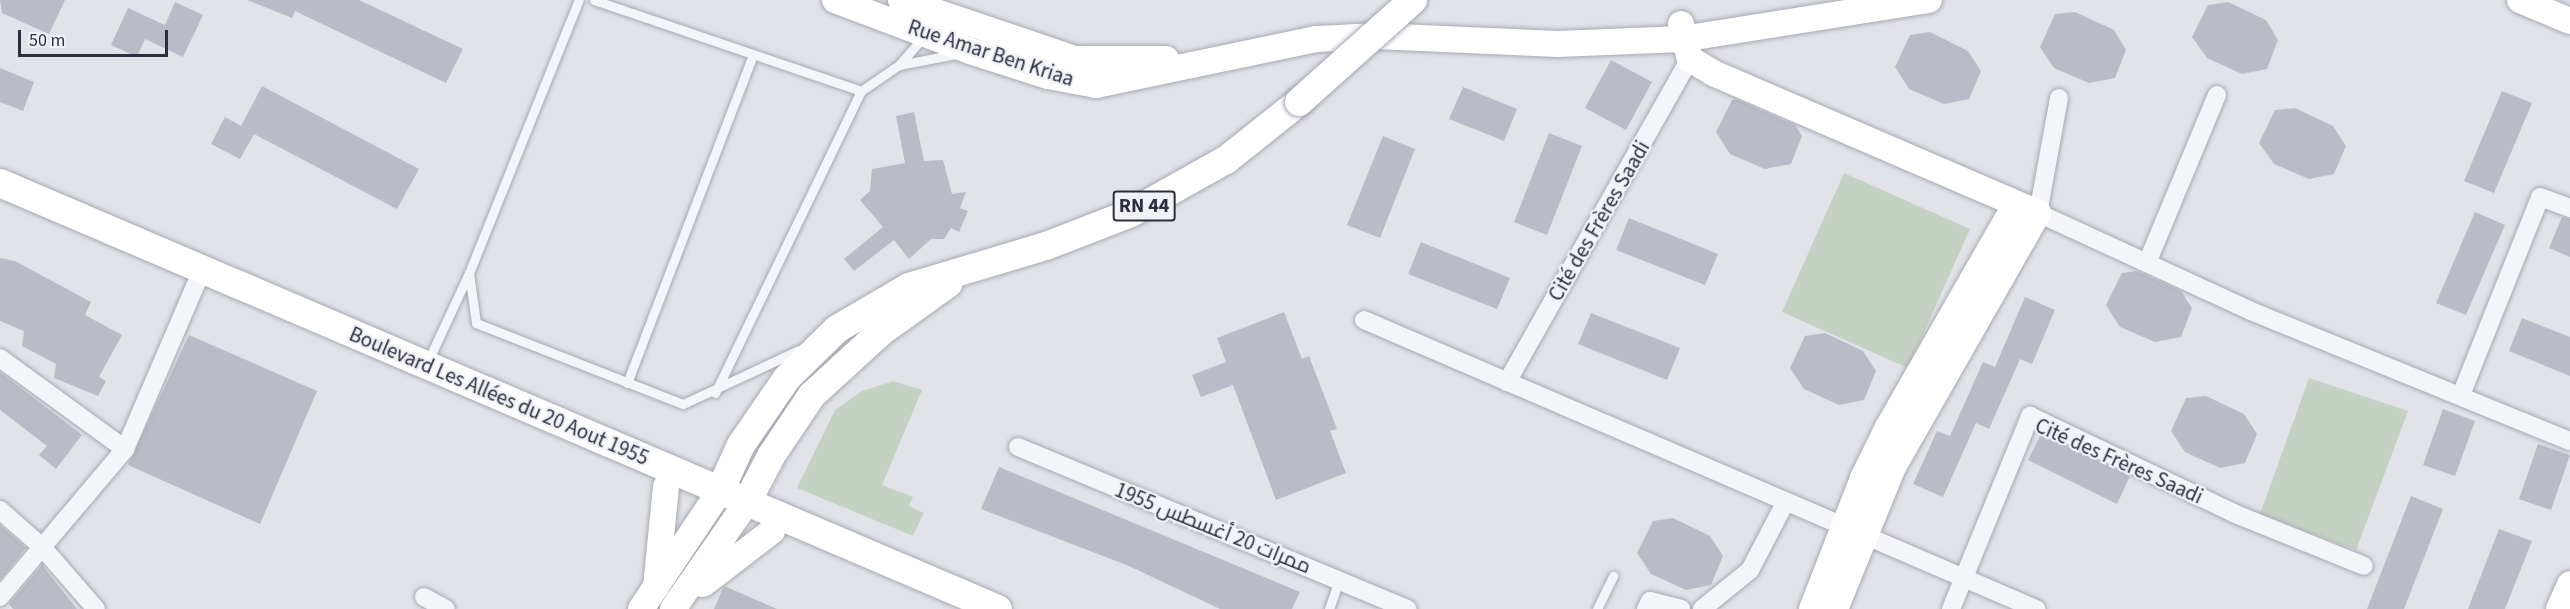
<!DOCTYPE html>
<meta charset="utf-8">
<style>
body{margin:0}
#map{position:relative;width:2570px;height:609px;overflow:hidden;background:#e1e3e9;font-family:"Source Sans 3",Cairo,sans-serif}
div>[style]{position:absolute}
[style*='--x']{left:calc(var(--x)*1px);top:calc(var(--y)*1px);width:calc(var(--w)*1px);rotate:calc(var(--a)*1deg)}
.green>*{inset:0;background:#c5d2c3}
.building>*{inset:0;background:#b9bcc6}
.roads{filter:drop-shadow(0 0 2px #a7a9b3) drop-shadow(0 0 2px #a7a9b3)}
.service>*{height:9px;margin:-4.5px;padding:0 4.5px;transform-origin:4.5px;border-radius:4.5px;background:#f4f5f8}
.minor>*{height:18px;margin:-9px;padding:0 9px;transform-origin:9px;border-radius:9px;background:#f4f5f8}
.secondary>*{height:26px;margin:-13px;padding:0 13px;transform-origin:13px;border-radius:13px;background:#fff}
.primary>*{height:28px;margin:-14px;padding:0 14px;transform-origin:14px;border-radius:14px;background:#fff}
.bridges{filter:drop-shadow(0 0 2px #a1a6b4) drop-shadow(0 0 2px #a1a6b4)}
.primary-bridge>*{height:28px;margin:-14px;padding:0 14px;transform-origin:14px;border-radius:14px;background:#fff}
span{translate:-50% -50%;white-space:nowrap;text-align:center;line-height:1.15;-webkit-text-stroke:4.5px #f1f2f7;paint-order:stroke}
.shield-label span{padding:2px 4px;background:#f1f2f7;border:2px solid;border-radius:4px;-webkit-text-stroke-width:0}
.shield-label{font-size:20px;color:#2b2f40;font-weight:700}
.street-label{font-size:21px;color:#2b2f40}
.scale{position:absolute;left:18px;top:30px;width:150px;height:27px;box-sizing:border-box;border:3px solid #2b2f40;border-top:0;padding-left:8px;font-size:18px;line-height:21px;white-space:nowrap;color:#2b2f40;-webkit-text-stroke:4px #f1f2f7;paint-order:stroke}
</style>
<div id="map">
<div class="green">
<div style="clip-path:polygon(1844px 173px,1970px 229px,1908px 368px,1782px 312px)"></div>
<div style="clip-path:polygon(2309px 378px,2408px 411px,2356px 550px,2260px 514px)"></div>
<div style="clip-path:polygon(893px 381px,922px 390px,882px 485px,913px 497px,909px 506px,924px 513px,913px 536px,797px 488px,835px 410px,862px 391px)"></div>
</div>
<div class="building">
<div style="clip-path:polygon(0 0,65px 0,49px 34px,2px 13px)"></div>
<div style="clip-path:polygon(247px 0,359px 0,463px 49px,446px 83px,295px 11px,292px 18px)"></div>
<div style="clip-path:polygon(175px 2px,203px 15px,183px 57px,145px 39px,137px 57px,111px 45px,128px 8px,165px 25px)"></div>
<div style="clip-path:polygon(2228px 2px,2266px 20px,2278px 40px,2267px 69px,2242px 74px,2207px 58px,2192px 37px,2208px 5px)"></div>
<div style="clip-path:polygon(2075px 12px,2114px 30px,2126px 50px,2115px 78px,2089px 83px,2054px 68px,2040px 47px,2055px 14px)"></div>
<div style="clip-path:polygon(1930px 32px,1968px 51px,1981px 71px,1969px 99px,1944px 104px,1909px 89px,1895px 67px,1910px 35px)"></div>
<div style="clip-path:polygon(1611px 60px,1652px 82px,1626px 130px,1585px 108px)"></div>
<div style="clip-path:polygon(0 68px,34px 82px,23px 111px,0 102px)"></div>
<div style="clip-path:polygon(262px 86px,419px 169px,397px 209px,254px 134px,240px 159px,211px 144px,225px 117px,241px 126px)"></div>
<div style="clip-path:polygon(1463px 87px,1517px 109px,1504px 141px,1449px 119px)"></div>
<div style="clip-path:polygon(2502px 91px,2532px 103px,2494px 193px,2464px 181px)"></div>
<div style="clip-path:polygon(1736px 99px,1795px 125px,1802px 136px,1791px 164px,1765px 169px,1730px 154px,1716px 132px,1732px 100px)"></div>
<div style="clip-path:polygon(2295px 108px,2333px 126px,2346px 146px,2334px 174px,2309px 179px,2274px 164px,2259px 143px,2275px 110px)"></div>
<div style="clip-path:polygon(914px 112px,924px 161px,943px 160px,952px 194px,966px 192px,960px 208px,968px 211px,959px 232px,951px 228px,944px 239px,931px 239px,909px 259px,894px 240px,854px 271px,844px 259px,883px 227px,860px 200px,870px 191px,872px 169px,905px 163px,896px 116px)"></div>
<div style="clip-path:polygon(1549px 133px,1582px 146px,1547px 235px,1514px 222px)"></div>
<div style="clip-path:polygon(1383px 136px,1415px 149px,1380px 238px,1347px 225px)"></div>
<div style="clip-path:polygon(2475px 212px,2505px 225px,2466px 315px,2436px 303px)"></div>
<div style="clip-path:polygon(2562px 217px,2570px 219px,2570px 257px,2549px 248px)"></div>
<div style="clip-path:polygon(1629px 218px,1718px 254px,1705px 285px,1616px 250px)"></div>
<div style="clip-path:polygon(1421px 242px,1510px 278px,1497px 309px,1408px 274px)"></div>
<div style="clip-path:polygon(0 258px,15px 261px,91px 302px,85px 315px,122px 335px,99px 377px,106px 381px,98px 396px,54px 378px,56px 364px,22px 346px,24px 331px,0 321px)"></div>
<div style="clip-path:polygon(2137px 271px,2181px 291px,2192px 308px,2181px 337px,2155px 342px,2120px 327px,2106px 305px,2122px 273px)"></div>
<div style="clip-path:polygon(2025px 297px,2055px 310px,2032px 364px,2020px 359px,1989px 429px,1976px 423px,1943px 497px,1913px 484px,1937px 431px,1950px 436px,1983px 362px,1995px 367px)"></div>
<div style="clip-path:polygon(1284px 312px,1302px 359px,1309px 356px,1337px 429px,1330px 431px,1346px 473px,1276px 500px,1233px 385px,1201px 397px,1192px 375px,1226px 362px,1217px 338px)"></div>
<div style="clip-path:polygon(1591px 313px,1680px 348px,1667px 380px,1578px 344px)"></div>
<div style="clip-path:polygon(2522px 318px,2570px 337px,2570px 376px,2509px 351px)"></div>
<div style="clip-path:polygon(1825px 333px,1863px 351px,1876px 371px,1864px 400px,1839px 405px,1804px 389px,1790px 368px,1805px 336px)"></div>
<div style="clip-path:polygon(189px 335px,317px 391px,260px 524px,128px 465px)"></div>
<div style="clip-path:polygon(0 372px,82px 435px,56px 469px,39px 455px,47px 446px,0 410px)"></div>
<div style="clip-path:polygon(2206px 396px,2244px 414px,2257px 434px,2245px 463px,2220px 468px,2185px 452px,2171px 431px,2186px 398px)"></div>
<div style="clip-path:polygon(2443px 409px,2475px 421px,2455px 476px,2423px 465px)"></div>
<div style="clip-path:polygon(2041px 434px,2130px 476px,2117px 504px,2028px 460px)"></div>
<div style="clip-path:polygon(2538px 444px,2570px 455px,2551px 510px,2519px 499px)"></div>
<div style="clip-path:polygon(999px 467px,1300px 592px,1292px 609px,1220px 609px,1129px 566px,981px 509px)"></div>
<div style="clip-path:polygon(2411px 496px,2443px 509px,2404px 609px,2367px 609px)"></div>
<div style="clip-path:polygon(1673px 518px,1710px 536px,1723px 556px,1711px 585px,1686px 590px,1651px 574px,1637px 553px,1653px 521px)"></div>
<div style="clip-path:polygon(0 525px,26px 548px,0 580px)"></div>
<div style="clip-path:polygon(2499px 529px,2532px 541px,2505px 609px,2468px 609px)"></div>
<div style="clip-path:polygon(42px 565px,77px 609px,13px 609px,9px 604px)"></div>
<div style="clip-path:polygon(724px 586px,777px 609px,714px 609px)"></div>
</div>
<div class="roads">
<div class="service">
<div style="--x:594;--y:0;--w:282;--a:18.8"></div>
<div style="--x:861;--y:91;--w:46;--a:-34.4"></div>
<div style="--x:899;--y:65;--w:38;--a:-49"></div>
<div style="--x:899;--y:65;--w:58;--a:-10.9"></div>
<div style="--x:469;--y:273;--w:50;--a:82"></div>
<div style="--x:476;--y:323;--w:222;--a:21.4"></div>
<div style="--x:683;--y:404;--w:128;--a:-25"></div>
<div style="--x:427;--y:363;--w:99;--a:-65"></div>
<div style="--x:469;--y:273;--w:294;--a:-68.1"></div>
<div style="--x:627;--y:383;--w:352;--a:-69"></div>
<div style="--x:715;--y:393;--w:335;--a:-64.2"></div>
<div style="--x:1329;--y:609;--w:31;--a:-71"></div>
<div style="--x:1597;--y:609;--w:37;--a:-64"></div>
</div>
<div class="minor">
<div style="--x:2059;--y:98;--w:117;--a:100.3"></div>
<div style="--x:2038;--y:213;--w:234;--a:24.7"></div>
<div style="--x:2251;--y:311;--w:344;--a:22.2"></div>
<div style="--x:2147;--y:263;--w:182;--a:-67.4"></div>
<div style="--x:1364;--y:320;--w:732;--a:23.27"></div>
<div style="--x:0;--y:358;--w:155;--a:36.1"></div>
<div style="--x:1507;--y:382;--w:371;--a:-60.5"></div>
<div style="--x:2461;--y:395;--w:213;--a:-68.2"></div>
<div style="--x:2540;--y:197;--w:32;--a:20"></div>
<div style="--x:1018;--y:447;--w:422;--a:22.6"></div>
<div style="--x:0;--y:510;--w:56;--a:41.4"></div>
<div style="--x:42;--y:547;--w:82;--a:48.9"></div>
<div style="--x:0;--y:597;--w:194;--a:-49.8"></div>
<div style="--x:125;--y:449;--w:180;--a:-66.7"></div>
<div style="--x:424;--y:597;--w:25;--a:29"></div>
<div style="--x:1646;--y:609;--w:9;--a:-63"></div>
<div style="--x:1650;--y:601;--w:32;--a:14"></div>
<div style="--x:1702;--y:609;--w:62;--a:-39.1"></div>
<div style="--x:1750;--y:570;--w:76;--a:-62.4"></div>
<div style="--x:1951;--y:609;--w:209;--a:-67.7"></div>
<div style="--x:2030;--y:416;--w:225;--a:25.5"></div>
<div style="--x:2233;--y:513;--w:141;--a:22"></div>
</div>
<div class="secondary">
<div style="--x:835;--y:0;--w:144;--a:20.7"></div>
<div style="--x:970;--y:51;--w:82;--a:17.8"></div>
<div style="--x:1048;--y:76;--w:49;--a:10.6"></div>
<div style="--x:1096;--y:85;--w:225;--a:-11.8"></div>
<div style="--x:1316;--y:39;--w:60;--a:-2.9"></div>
<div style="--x:1376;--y:36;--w:182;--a:2.5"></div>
<div style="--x:1558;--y:44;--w:124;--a:-2.3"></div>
<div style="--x:1682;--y:39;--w:250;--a:-9"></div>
<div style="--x:901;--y:0;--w:184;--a:18.7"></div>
<div style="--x:1075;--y:59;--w:91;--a:0"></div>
<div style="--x:2520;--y:0;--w:54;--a:22.8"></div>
<div style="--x:1681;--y:24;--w:36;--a:76"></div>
<div style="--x:1690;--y:59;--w:27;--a:31"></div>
<div style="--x:1713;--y:73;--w:354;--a:23.3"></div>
<div style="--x:2038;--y:213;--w:292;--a:119.7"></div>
<div style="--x:1893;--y:467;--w:153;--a:112.2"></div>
<div style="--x:703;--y:584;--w:87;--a:-37.5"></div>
<div style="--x:656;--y:587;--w:101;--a:-84.3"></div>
<div style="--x:641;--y:609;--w:142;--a:-56.2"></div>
<div style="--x:673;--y:609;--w:130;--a:-55.3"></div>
<div style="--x:1812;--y:609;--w:141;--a:-68.7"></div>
<div style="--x:1863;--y:478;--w:55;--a:-63.9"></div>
<div style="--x:1887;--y:429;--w:259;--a:-60.2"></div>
<div style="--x:2559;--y:609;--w:27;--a:-66"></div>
</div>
<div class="primary">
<div style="--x:0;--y:183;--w:1085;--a:23.12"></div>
<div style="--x:720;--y:491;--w:51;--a:-65.5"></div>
<div style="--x:741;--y:445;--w:81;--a:-55.5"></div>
<div style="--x:787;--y:378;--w:70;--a:-44.4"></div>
<div style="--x:837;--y:329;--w:83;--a:-30.3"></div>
<div style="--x:909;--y:287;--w:143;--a:-16.7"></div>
<div style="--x:1046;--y:246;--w:91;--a:-21.2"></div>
<div style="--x:1131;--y:213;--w:109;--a:-29.2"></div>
<div style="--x:1226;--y:160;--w:93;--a:-38.5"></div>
<div style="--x:747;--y:502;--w:52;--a:-62.4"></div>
<div style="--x:771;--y:456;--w:73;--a:-56.1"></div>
<div style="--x:812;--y:395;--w:95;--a:-42.4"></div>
<div style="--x:882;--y:331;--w:82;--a:-35.6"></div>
</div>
</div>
<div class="bridges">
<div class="primary-bridge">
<div style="--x:1299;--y:102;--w:153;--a:-41.8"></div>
</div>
</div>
<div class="shield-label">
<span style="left:1144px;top:206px">RN 44</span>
</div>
<div class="street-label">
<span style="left:991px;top:53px;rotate:18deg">Rue Amar Ben Kriaa</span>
<span style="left:1599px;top:221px;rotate:-60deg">Cité des Frères Saadi</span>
<span style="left:499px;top:396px;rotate:23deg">Boulevard Les Allées du 20 Aout 1955</span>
<span style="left:2119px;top:461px;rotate:24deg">Cité des Frères Saadi</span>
<span style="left:1213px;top:528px;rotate:22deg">ممرات 20 أغسطس 1955</span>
</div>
<div class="scale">50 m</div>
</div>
